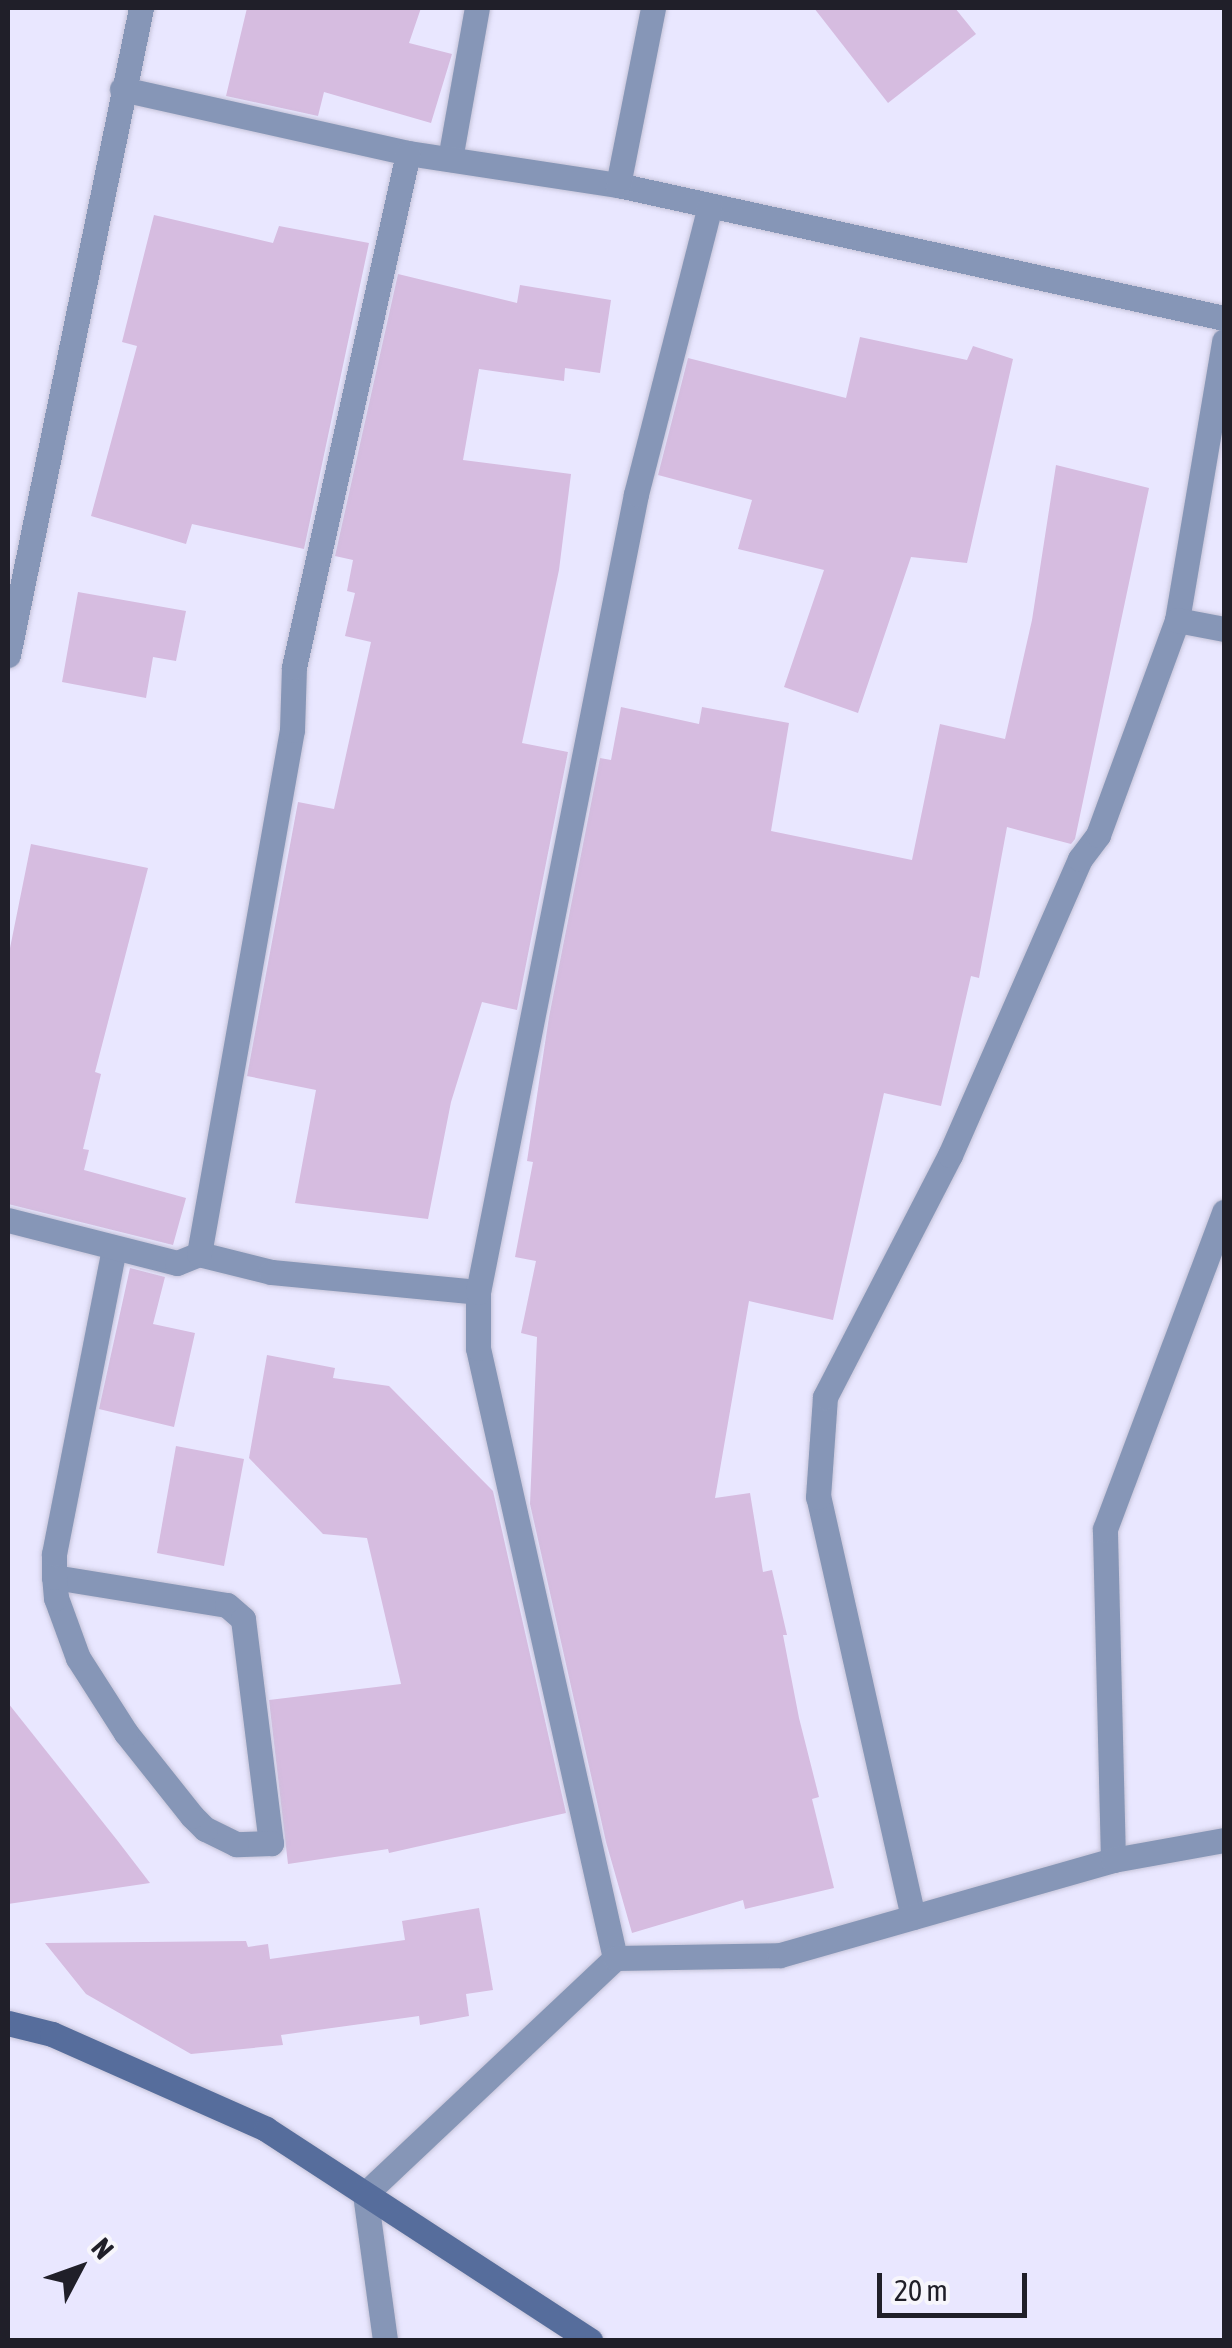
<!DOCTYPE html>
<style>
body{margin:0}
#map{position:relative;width:1232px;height:2348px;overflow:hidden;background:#e9e7ff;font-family:"Asap Condensed",sans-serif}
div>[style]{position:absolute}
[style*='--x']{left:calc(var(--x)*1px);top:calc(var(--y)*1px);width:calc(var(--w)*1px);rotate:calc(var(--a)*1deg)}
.building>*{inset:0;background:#d6bce0}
.roads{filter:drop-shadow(0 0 2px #c5c3d8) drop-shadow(0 0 2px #c5c3d8)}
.service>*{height:25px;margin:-12.5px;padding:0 12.5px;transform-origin:12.5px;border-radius:12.5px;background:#8696b7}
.minor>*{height:25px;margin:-12.5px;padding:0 12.5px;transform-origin:12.5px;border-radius:12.5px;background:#8696b7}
.secondary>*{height:25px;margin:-12.5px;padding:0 12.5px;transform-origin:12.5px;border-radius:12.5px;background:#566d9c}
span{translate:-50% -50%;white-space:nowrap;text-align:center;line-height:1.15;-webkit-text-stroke:10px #f7f6fc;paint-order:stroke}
.frame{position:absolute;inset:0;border:10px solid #201f29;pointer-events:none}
.north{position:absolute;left:30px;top:2218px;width:100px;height:100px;-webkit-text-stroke:8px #f7f6fc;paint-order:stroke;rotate:49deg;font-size:28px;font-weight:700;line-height:40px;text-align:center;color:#201f29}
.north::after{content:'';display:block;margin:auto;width:35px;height:45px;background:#201f29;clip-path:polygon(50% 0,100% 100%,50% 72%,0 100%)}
.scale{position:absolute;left:877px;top:2273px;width:150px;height:45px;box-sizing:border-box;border:5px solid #201f29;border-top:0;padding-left:12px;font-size:30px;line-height:35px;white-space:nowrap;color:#201f29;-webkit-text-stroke:8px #f7f6fc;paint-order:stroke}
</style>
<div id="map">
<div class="building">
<div style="clip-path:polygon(247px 8px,421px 8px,409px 43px,452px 54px,431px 123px,324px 92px,318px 116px,226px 96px)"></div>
<div style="clip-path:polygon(814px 8px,955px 8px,976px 34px,888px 103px)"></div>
<div style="clip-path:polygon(154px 215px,273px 243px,279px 226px,369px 243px,304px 549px,192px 524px,186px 544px,91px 516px,137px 346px,122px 342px)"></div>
<div style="clip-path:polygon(398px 274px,517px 303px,520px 285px,611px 300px,600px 373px,565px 368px,564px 381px,479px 369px,463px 460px,571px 474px,559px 570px,522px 743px,568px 752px,517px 1010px,482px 1002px,451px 1102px,428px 1219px,295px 1203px,316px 1090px,247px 1076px,298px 802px,334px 809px,371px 642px,345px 636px,355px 593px,347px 591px,353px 560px,335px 556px)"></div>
<div style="clip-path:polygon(860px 337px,967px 360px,973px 346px,1013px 359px,967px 563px,911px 557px,858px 713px,784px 687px,824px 570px,738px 549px,752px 500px,658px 475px,688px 358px,846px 398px)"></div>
<div style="clip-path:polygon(1056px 465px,1149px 488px,1075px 839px,1071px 844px,1007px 827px,979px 978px,971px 976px,941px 1106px,884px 1093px,833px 1320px,749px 1301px,715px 1498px,750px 1493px,763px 1572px,772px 1570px,787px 1635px,783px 1635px,799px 1718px,819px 1797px,812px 1799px,834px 1888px,745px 1909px,743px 1900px,632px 1933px,606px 1842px,530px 1504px,537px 1337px,521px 1333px,536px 1261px,515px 1257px,533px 1162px,527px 1161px,549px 1017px,600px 758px,611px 760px,621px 707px,699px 724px,702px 707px,789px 723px,771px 831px,912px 860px,940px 724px,1005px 739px,1032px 620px)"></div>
<div style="clip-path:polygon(78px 592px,186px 611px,176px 661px,153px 657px,146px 698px,62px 682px)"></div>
<div style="clip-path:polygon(31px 844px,148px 868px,95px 1072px,101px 1074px,83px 1149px,89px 1150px,84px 1170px,186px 1198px,173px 1245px,8px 1204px,8px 958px)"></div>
<div style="clip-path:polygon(130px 1268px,165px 1277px,153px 1324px,195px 1333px,174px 1427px,99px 1409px)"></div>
<div style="clip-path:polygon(267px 1355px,335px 1368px,333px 1378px,389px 1386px,493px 1491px,566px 1813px,389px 1853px,388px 1849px,288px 1864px,269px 1700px,401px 1684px,367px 1538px,323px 1534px,249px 1458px)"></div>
<div style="clip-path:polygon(176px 1446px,244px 1459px,224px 1566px,157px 1553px)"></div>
<div style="clip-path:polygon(8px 1703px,117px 1840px,150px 1883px,8px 1904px)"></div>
<div style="clip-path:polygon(479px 1908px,493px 1990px,466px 1994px,469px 2016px,420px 2025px,419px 2016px,281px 2035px,283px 2045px,191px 2054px,86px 1994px,45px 1943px,246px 1941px,248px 1947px,268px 1944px,270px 1959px,405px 1940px,402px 1921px)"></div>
</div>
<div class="roads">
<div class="service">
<div style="--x:450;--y:159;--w:153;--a:-79.9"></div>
<div style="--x:54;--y:1577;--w:175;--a:9.2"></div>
<div style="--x:227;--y:1605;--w:21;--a:41"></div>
<div style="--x:243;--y:1619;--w:226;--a:82.9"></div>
<div style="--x:271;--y:1843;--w:35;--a:178"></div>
<div style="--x:236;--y:1844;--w:34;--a:-154"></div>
<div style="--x:205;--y:1829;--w:18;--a:-135"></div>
<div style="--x:192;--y:1816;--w:106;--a:-128.5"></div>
<div style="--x:126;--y:1733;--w:89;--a:-122.6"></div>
<div style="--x:78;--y:1658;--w:64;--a:-110.1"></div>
<div style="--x:56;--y:1598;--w:21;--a:-95"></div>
<div style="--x:54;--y:1577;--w:23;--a:-90"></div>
<div style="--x:54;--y:1554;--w:311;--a:-78.9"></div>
</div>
<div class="minor">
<div style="--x:122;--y:89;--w:293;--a:12.6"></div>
<div style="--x:408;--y:153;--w:212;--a:8.7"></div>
<div style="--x:618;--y:185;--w:620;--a:12.38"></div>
<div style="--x:618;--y:185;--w:180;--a:-78.8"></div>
<div style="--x:1177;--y:620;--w:283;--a:-80.4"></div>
<div style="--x:8;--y:655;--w:661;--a:-78.38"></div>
<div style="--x:8;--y:1220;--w:174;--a:14.3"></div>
<div style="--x:177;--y:1263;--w:24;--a:-22"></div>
<div style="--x:199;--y:1254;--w:74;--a:14"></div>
<div style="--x:271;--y:1272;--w:208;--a:5.5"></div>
<div style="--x:199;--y:1254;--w:532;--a:-79.94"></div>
<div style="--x:292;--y:730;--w:63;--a:-88.2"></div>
<div style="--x:294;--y:667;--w:526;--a:-77.49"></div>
<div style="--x:1113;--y:1860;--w:331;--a:-91.4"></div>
<div style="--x:1105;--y:1529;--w:339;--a:-69.4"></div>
<div style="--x:913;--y:1917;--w:431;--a:-102.7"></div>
<div style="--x:818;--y:1497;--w:100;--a:-86"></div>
<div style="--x:825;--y:1397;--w:272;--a:-62.7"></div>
<div style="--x:950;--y:1155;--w:323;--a:-66.3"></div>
<div style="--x:1080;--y:859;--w:30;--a:-53"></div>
<div style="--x:1098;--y:835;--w:229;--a:-69.8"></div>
<div style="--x:1177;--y:620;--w:48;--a:10.8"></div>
<div style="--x:615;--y:1958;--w:625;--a:-102.66"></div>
<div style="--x:478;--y:1348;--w:56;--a:-90"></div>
<div style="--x:478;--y:1292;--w:813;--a:-78.8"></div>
<div style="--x:636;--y:494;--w:297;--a:-75.6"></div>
<div style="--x:385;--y:2340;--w:147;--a:-97.8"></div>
<div style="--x:365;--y:2194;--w:344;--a:-43.3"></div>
<div style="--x:615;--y:1958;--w:165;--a:-1"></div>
<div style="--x:780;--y:1955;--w:346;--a:-15.9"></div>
<div style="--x:1113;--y:1860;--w:113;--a:-10.2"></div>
</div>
<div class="secondary">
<div style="--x:8;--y:2023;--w:45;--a:14"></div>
<div style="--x:52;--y:2034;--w:234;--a:23.9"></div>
<div style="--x:266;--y:2129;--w:387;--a:33.1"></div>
</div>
</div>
<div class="frame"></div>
<div class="north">N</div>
<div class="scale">20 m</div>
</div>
